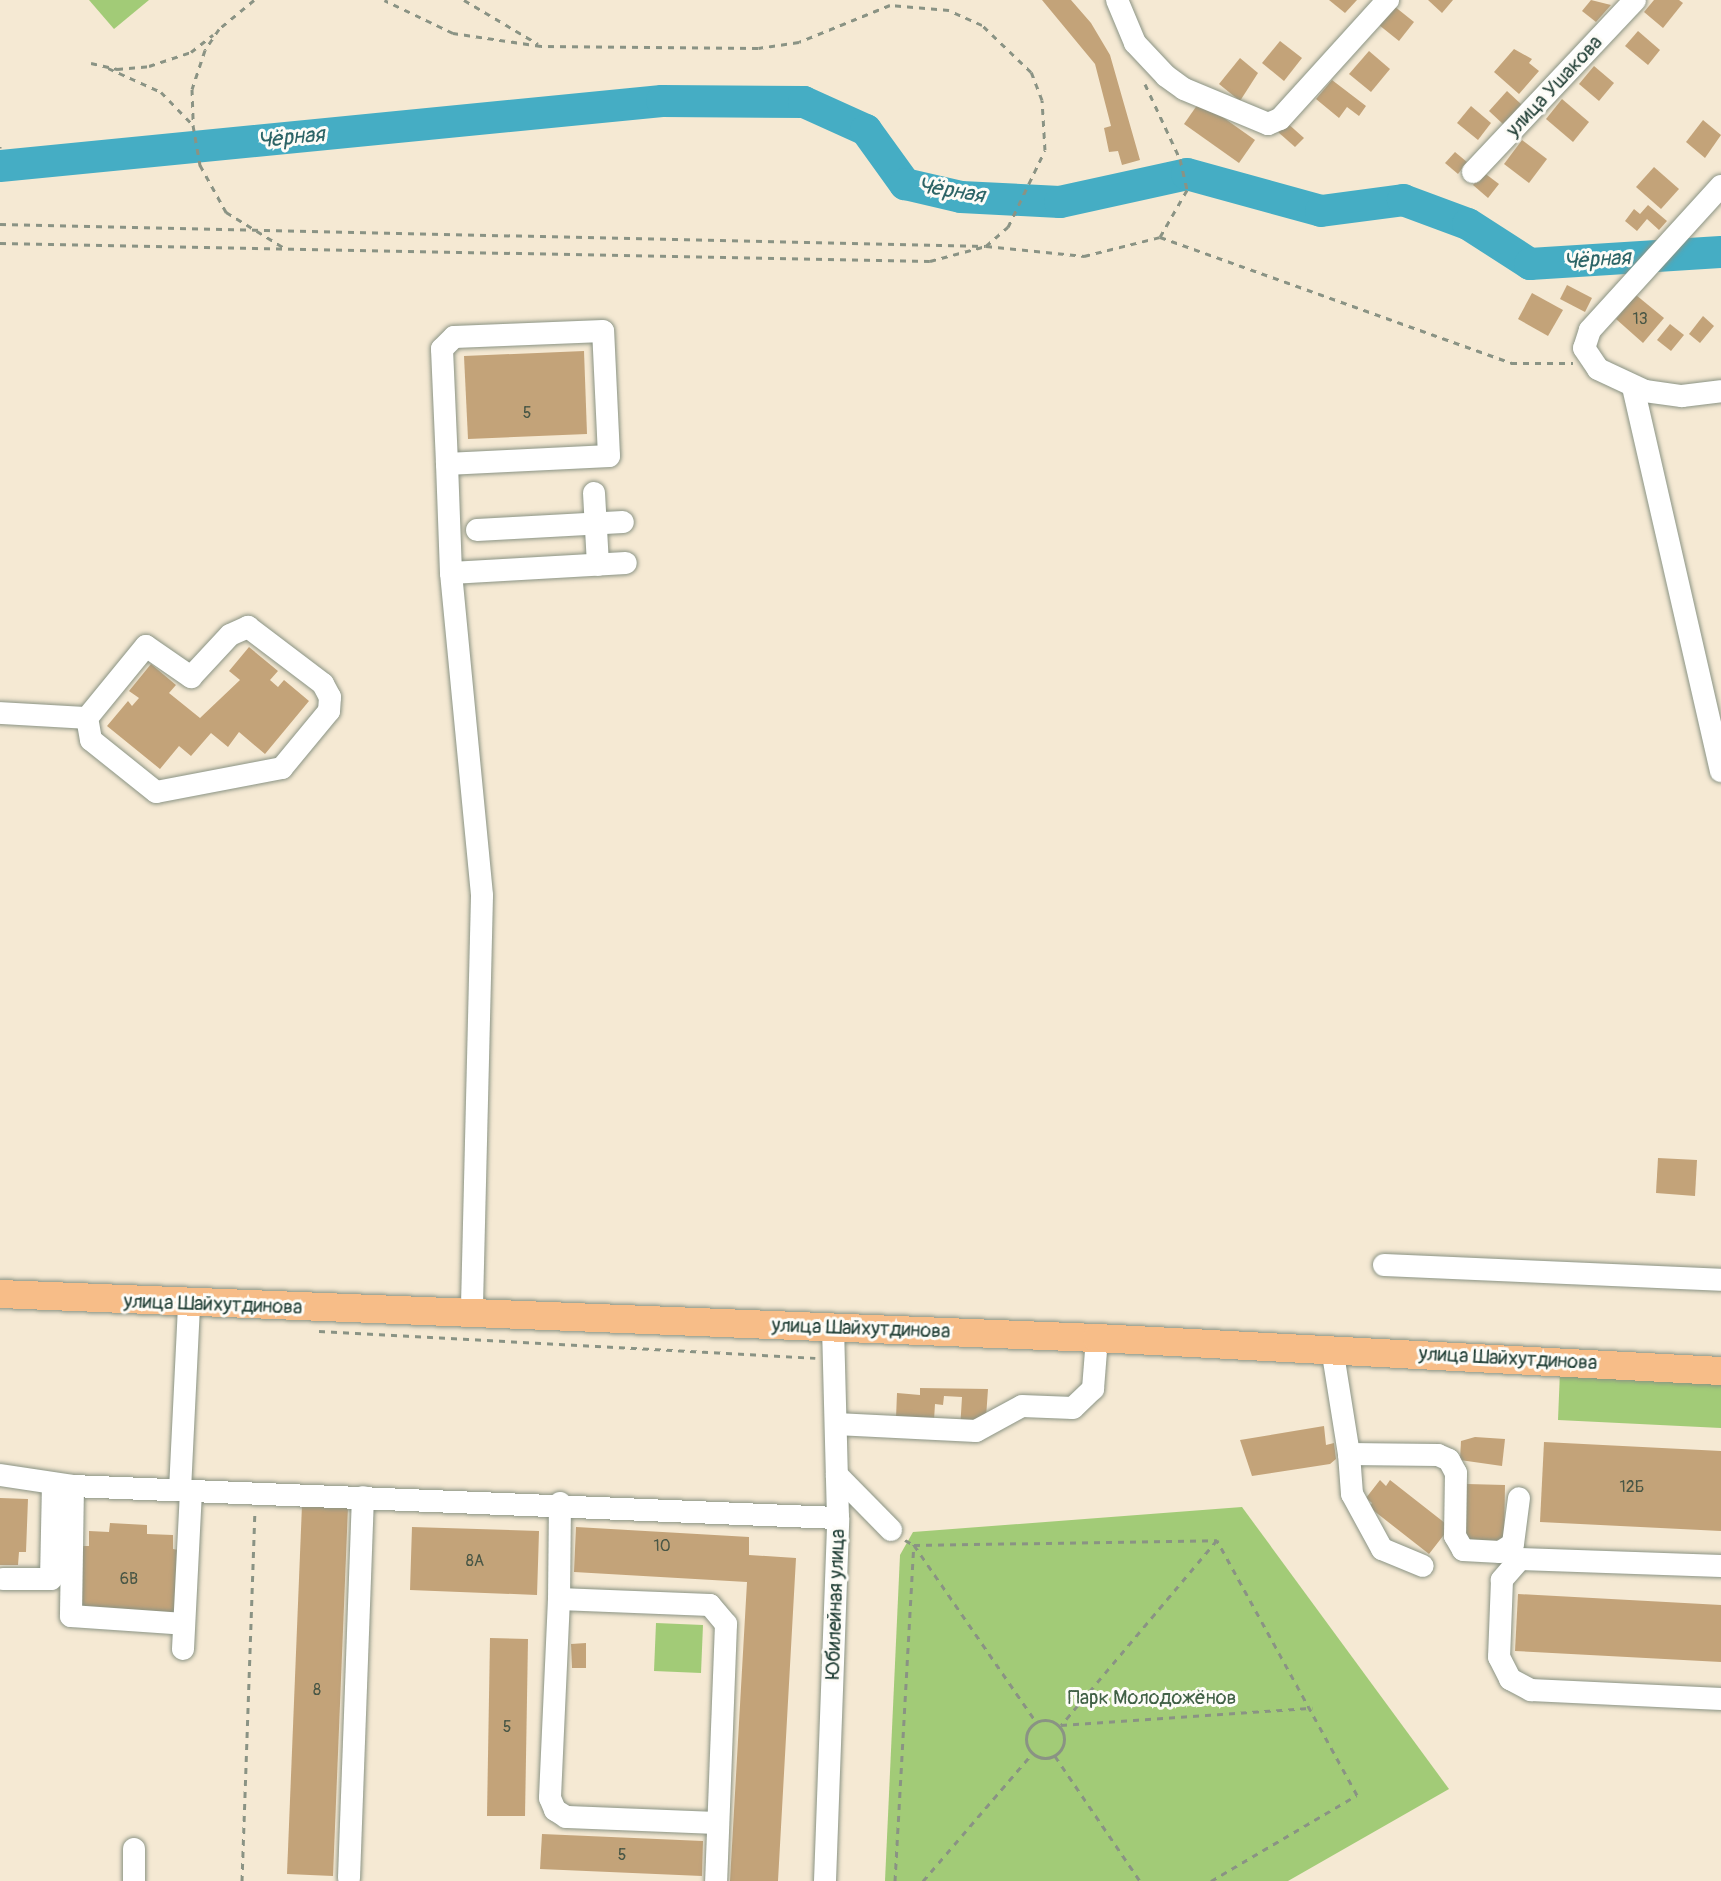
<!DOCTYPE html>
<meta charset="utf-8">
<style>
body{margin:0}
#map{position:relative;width:1721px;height:1881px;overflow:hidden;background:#f5e9d3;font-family:Pangolin,sans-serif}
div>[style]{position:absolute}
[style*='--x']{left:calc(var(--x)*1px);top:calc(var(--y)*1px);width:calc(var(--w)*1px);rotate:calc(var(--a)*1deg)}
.green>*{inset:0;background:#a2cb77}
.river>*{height:32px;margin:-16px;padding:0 16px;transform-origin:16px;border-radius:16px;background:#45adc4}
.building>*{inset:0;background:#c3a379}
.path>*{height:3px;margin-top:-1.5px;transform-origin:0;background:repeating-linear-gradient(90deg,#8a9384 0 6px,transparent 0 12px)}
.path>.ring{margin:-1.5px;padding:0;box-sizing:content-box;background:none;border:3px solid #8a9384;border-radius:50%}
.roads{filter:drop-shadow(0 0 2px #8a9384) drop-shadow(0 0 2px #8a9384)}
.minor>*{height:22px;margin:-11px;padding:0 11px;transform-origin:11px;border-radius:11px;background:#fff}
.major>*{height:28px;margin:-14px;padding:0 14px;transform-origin:14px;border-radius:14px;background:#f7bd88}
span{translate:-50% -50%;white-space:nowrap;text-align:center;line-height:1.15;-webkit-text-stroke:6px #fdfcf7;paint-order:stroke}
.number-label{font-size:16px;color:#485645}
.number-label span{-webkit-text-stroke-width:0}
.street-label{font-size:20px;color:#1f3d34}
.park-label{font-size:20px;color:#406045}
.water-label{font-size:22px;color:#2c6466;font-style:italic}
</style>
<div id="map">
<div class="green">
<div style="clip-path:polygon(89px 0,149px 0,114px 29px)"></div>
<div style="clip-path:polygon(1560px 1371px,1721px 1379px,1721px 1428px,1558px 1420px)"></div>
<div style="clip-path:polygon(1242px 1507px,1449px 1789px,1288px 1881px,885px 1881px,900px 1555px,913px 1532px)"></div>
<div style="clip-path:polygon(656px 1623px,703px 1625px,701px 1673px,654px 1671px)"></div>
</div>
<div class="river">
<div style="--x:0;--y:166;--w:665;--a:-5.61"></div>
<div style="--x:662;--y:101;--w:142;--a:0.4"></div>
<div style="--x:804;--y:102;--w:68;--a:24.3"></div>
<div style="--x:866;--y:130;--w:67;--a:54.2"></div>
<div style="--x:905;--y:184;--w:57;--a:13.1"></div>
<div style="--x:961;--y:197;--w:99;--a:2.9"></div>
<div style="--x:1060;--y:202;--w:130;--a:-12.4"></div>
<div style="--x:1187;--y:174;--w:139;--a:15.4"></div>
<div style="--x:1321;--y:211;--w:83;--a:-7.6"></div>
<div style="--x:1403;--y:200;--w:69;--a:20.3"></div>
<div style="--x:1468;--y:224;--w:74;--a:32.8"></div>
<div style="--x:1530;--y:264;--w:191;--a:-3.6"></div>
</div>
<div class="building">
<div style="clip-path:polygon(1042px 0,1071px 0,1091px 23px,1110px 55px,1140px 160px,1122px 165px,1118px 151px,1109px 152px,1104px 128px,1111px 126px,1095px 64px)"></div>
<div style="clip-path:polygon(1329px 0,1357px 0,1345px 13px)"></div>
<div style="clip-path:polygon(1428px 0,1453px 0,1442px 13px)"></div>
<div style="clip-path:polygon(1591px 0,1611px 5px,1596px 22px,1582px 11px)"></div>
<div style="clip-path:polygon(1654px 0,1679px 0,1683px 3px,1663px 28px,1644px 12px)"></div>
<div style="clip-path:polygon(1394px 6px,1414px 22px,1399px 41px,1379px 25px)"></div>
<div style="clip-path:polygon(1638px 31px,1660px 50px,1648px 65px,1625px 46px)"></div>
<div style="clip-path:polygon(1280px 41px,1302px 58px,1284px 81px,1262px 63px)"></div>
<div style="clip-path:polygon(1514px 49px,1532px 59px,1529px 63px,1539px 71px,1519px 94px,1494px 72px)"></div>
<div style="clip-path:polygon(1369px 51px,1390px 69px,1371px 92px,1349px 74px)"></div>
<div style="clip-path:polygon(1240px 58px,1258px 73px,1240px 101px,1219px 84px)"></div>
<div style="clip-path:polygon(1594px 66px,1614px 83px,1599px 101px,1579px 84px)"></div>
<div style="clip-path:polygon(1332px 80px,1366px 106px,1359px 116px,1347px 107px,1339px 118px,1316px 99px)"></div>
<div style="clip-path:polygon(1507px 91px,1522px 105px,1504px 125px,1489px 111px)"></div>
<div style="clip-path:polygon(1562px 99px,1589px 122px,1573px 142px,1546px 119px)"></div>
<div style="clip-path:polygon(1200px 101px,1255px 140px,1239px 163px,1184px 124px)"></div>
<div style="clip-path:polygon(1471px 106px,1491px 123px,1478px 140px,1457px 123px)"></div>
<div style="clip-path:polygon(1703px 120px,1721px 135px,1705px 158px,1686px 142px)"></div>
<div style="clip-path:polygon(1286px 122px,1304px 138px,1295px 147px,1278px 132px)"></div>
<div style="clip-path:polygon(1522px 140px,1547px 159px,1529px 183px,1504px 164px)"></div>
<div style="clip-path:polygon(1455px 152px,1467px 162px,1458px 174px,1445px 163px)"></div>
<div style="clip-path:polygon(1654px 167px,1679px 189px,1661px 209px,1636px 187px)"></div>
<div style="clip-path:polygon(1483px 172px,1499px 184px,1488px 198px,1473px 185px)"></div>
<div style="clip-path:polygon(1648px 205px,1667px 221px,1659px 230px,1647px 219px,1637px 231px,1625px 221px,1634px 209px,1640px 214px)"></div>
<div style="clip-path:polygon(1567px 285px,1592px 298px,1585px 312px,1560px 299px)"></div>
<div style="clip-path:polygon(1532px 293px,1563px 310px,1548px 336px,1518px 319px)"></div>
<div style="clip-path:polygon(1636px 295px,1664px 318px,1643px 343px,1616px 319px)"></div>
<div style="clip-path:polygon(1703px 316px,1714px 326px,1700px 343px,1689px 334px)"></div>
<div style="clip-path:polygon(1670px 324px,1684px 335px,1671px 351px,1657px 340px)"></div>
<div style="clip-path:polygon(584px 351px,587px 434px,468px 439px,464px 356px)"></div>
<div style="clip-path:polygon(249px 647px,278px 671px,270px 680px,278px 687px,284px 680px,309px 701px,265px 754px,239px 732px,228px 747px,211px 733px,191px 756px,179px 746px,160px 769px,107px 726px,128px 701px,132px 706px,139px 698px,129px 691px,151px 664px,176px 685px,169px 693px,200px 718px,240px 680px,229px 671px)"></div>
<div style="clip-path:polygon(1658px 1158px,1697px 1160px,1695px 1196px,1656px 1193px)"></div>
<div style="clip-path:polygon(920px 1388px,988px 1389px,985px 1432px,960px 1430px,962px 1397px,944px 1396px,943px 1405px,935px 1404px,934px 1420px,896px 1418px,897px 1393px,920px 1395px)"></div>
<div style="clip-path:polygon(1324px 1426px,1326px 1445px,1334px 1443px,1336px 1459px,1330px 1464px,1252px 1476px,1240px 1440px)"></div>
<div style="clip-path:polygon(1475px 1437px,1505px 1439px,1502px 1466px,1460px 1460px,1461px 1441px)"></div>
<div style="clip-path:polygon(1544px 1442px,1721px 1451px,1721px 1531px,1540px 1522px)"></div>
<div style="clip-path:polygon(1380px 1480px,1386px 1486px,1390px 1480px,1450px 1527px,1429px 1554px,1369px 1507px,1372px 1503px,1366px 1498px)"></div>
<div style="clip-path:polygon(1467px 1484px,1505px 1485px,1504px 1543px,1466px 1542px)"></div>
<div style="clip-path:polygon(0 1498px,28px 1499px,26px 1552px,19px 1552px,18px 1565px,0 1565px)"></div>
<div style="clip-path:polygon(302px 1505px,348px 1507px,333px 1876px,287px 1874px)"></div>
<div style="clip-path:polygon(110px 1523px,147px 1525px,147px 1534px,173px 1535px,173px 1549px,178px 1550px,176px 1613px,80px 1609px,82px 1546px,89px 1546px,89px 1531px,109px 1532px)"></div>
<div style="clip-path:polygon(412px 1527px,539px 1531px,537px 1595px,410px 1590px)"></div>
<div style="clip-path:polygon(576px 1527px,749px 1537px,749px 1555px,796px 1558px,778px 1881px,730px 1881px,747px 1582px,574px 1572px)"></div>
<div style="clip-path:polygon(1518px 1594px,1721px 1605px,1721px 1662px,1515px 1651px)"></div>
<div style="clip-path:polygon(490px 1638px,528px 1639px,525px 1816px,487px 1816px)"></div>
<div style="clip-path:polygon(586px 1643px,586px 1668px,572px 1668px,571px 1644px)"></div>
<div style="clip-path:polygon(542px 1834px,703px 1841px,702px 1876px,540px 1869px)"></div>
</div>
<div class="path">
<div style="--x:254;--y:0;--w:45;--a:140.4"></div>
<div style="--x:219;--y:29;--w:25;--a:124"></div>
<div style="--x:205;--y:50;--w:41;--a:108.4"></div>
<div style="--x:192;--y:89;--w:36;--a:88"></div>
<div style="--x:193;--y:125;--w:41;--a:80.1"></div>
<div style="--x:200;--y:165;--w:54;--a:61"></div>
<div style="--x:226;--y:212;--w:70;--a:31.7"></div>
<div style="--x:464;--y:0;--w:86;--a:30.7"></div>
<div style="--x:91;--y:63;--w:27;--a:13"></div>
<div style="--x:117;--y:69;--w:32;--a:-5"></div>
<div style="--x:149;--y:66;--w:44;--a:-18.4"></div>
<div style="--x:191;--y:52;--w:28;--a:-38"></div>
<div style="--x:108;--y:68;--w:58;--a:24.4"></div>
<div style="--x:161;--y:92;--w:46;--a:45.9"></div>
<div style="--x:1145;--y:84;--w:83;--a:65"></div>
<div style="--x:1180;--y:159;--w:32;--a:77"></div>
<div style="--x:1187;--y:190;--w:54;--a:119.9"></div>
<div style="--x:1160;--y:237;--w:373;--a:19.7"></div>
<div style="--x:1511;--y:363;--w:62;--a:0"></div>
<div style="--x:0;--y:146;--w:2;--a:90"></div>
<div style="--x:0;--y:224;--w:986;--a:1.28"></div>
<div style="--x:986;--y:246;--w:99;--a:5.8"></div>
<div style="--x:1084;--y:256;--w:78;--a:-14"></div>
<div style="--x:0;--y:243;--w:930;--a:1.11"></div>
<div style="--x:930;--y:261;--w:58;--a:-15"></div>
<div style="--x:986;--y:246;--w:29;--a:-41"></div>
<div style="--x:1008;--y:227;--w:85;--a:-64.3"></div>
<div style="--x:1045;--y:150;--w:50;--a:-93.4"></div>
<div style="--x:1042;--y:100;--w:30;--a:-111"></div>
<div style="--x:1031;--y:72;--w:68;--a:-136.2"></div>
<div style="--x:982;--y:25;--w:36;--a:-156"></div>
<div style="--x:949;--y:10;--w:59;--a:-175.2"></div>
<div style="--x:890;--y:5;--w:98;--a:157.9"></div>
<div style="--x:799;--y:42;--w:41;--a:171.7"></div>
<div style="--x:758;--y:48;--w:217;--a:-179.5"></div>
<div style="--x:541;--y:46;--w:89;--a:-171.6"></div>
<div style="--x:453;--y:33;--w:76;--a:-154.4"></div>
<div style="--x:319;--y:1331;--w:497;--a:3.1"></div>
<div style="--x:905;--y:1540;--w:10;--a:29"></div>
<div style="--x:914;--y:1545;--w:303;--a:-0.9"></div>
<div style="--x:1217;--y:1540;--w:242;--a:130.1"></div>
<div class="ring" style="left:1026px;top:1720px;width:35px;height:35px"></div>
<div style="--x:1061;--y:1725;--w:252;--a:-3.9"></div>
<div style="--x:1055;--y:1756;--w:151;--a:55.8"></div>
<div style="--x:242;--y:1881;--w:368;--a:-88"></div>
<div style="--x:895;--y:1881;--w:337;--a:-86.8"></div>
<div style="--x:914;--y:1545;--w:215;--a:55.4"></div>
<div style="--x:923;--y:1881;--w:167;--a:-49.4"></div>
<div style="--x:1211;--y:1881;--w:169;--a:-30.5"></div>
<div style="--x:1357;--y:1795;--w:291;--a:-118.8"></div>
</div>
<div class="roads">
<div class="minor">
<div style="--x:1117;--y:0;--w:47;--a:67.3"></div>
<div style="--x:1135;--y:43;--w:45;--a:46.8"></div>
<div style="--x:1166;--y:76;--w:22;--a:36"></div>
<div style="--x:1184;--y:89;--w:91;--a:22.6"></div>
<div style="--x:1268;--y:124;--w:13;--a:-23"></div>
<div style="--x:1280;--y:119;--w:161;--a:-47.8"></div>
<div style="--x:1473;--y:172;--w:236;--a:-46.7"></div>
<div style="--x:1721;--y:186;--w:195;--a:132.3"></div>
<div style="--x:1590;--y:330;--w:19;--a:108"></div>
<div style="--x:1584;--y:348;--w:25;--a:56"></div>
<div style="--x:1598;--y:369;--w:52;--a:25.1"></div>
<div style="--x:1645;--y:391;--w:37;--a:8"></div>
<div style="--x:1682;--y:396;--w:39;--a:-7"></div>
<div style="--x:1633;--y:387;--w:394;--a:77.1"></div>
<div style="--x:447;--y:464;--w:162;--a:-2.8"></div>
<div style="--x:609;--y:456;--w:125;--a:-92.7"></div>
<div style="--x:603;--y:331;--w:149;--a:177.7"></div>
<div style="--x:454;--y:337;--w:17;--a:135"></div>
<div style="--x:442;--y:349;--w:115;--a:87.5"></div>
<div style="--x:447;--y:464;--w:109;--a:87.9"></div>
<div style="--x:451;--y:573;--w:324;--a:84.5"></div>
<div style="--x:482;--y:896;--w:418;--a:91.4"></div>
<div style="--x:594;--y:493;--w:72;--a:86.8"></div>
<div style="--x:477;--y:530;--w:146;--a:-3.1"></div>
<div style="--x:451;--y:573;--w:175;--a:-3.3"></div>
<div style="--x:248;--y:627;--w:94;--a:37.2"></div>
<div style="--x:323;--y:684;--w:15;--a:62"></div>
<div style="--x:330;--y:697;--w:14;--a:94"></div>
<div style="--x:329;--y:711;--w:74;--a:129.5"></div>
<div style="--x:282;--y:768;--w:128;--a:169.2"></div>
<div style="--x:156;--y:792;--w:83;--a:-141.3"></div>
<div style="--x:91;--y:740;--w:22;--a:-100"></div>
<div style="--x:87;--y:718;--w:93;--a:-50.7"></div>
<div style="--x:146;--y:646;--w:55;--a:34.6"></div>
<div style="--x:191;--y:677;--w:57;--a:-47.1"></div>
<div style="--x:230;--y:635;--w:20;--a:-24"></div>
<div style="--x:0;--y:713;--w:87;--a:3.3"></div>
<div style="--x:1384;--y:1265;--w:337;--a:2.5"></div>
<div style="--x:1332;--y:1348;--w:107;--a:80.9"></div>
<div style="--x:1349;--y:1454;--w:89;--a:0.6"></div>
<div style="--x:1438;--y:1455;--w:12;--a:24"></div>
<div style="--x:1449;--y:1460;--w:15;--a:62"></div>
<div style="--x:1456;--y:1473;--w:63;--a:90.9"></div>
<div style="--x:1455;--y:1536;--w:16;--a:60"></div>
<div style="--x:1463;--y:1550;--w:37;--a:3"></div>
<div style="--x:1500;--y:1552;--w:15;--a:-32"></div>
<div style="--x:1513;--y:1544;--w:46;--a:-82.6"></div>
<div style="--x:836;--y:1424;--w:140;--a:2.9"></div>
<div style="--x:976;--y:1431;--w:52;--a:-28.5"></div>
<div style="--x:1022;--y:1406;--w:51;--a:2.2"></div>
<div style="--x:1073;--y:1408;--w:28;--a:-44"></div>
<div style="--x:1093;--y:1389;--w:51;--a:-85.5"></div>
<div style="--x:1349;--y:1454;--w:40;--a:85.7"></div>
<div style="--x:1352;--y:1494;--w:63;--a:61.4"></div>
<div style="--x:1382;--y:1549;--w:44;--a:22.5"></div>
<div style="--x:0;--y:1475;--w:74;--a:8.6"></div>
<div style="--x:73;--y:1486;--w:766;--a:2.4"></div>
<div style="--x:837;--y:1475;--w:77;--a:45.5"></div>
<div style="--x:73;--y:1486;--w:130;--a:90.9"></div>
<div style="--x:71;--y:1616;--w:113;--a:4"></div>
<div style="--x:180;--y:1490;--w:187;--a:-87.2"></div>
<div style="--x:560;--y:1503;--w:96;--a:90.6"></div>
<div style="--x:559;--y:1599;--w:151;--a:2.3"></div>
<div style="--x:710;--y:1605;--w:25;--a:50"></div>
<div style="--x:726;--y:1624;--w:257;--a:92.2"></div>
<div style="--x:1721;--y:1566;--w:201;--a:-178"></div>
<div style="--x:1520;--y:1559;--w:28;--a:131"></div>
<div style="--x:1502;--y:1580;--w:77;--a:92.2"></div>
<div style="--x:1499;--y:1657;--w:25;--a:63"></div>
<div style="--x:1510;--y:1679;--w:24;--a:28"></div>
<div style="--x:1531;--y:1690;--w:190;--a:2.7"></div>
<div style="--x:3;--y:1579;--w:48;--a:0"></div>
<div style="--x:51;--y:1579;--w:95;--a:-88.8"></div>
<div style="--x:559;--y:1599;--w:199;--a:92.6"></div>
<div style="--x:550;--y:1798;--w:13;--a:67"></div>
<div style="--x:555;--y:1810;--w:13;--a:32"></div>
<div style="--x:566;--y:1817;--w:152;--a:2.3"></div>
<div style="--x:183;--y:1649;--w:158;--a:-87.1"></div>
<div style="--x:349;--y:1878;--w:381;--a:-87.9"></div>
<div style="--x:134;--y:1881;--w:32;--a:-90"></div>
<div style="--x:825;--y:1881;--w:363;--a:-87.9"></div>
<div style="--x:838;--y:1518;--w:192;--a:-91.5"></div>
</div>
<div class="major">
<div style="--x:0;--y:1294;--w:1098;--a:2.3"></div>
<div style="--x:1097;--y:1338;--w:625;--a:3.03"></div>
</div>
</div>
<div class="number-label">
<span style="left:1640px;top:319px">13</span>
<span style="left:527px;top:413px">5</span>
<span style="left:1632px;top:1487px">12Б</span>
<span style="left:662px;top:1546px">10</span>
<span style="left:475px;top:1561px">8А</span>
<span style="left:129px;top:1579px">6В</span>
<span style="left:317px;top:1690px">8</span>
<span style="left:507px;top:1727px">5</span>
<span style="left:622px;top:1855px">5</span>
</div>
<div class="street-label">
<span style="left:1554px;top:86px;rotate:-47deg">улица Ушакова</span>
<span style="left:213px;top:1304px;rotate:2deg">улица Шайхутдинова</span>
<span style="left:861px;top:1328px;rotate:2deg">улица Шайхутдинова</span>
<span style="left:1508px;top:1358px;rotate:3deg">улица Шайхутдинова</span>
<span style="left:835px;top:1604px;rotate:-88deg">Юбилейная улица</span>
</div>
<div class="park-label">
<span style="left:1152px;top:1697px">Парк Молодожёнов</span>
</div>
<div class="water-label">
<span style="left:291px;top:138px;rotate:-6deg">Чёрная</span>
<span style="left:951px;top:191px;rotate:9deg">Чёрная</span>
<span style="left:1597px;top:260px;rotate:-4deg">Чёрная</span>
</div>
</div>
